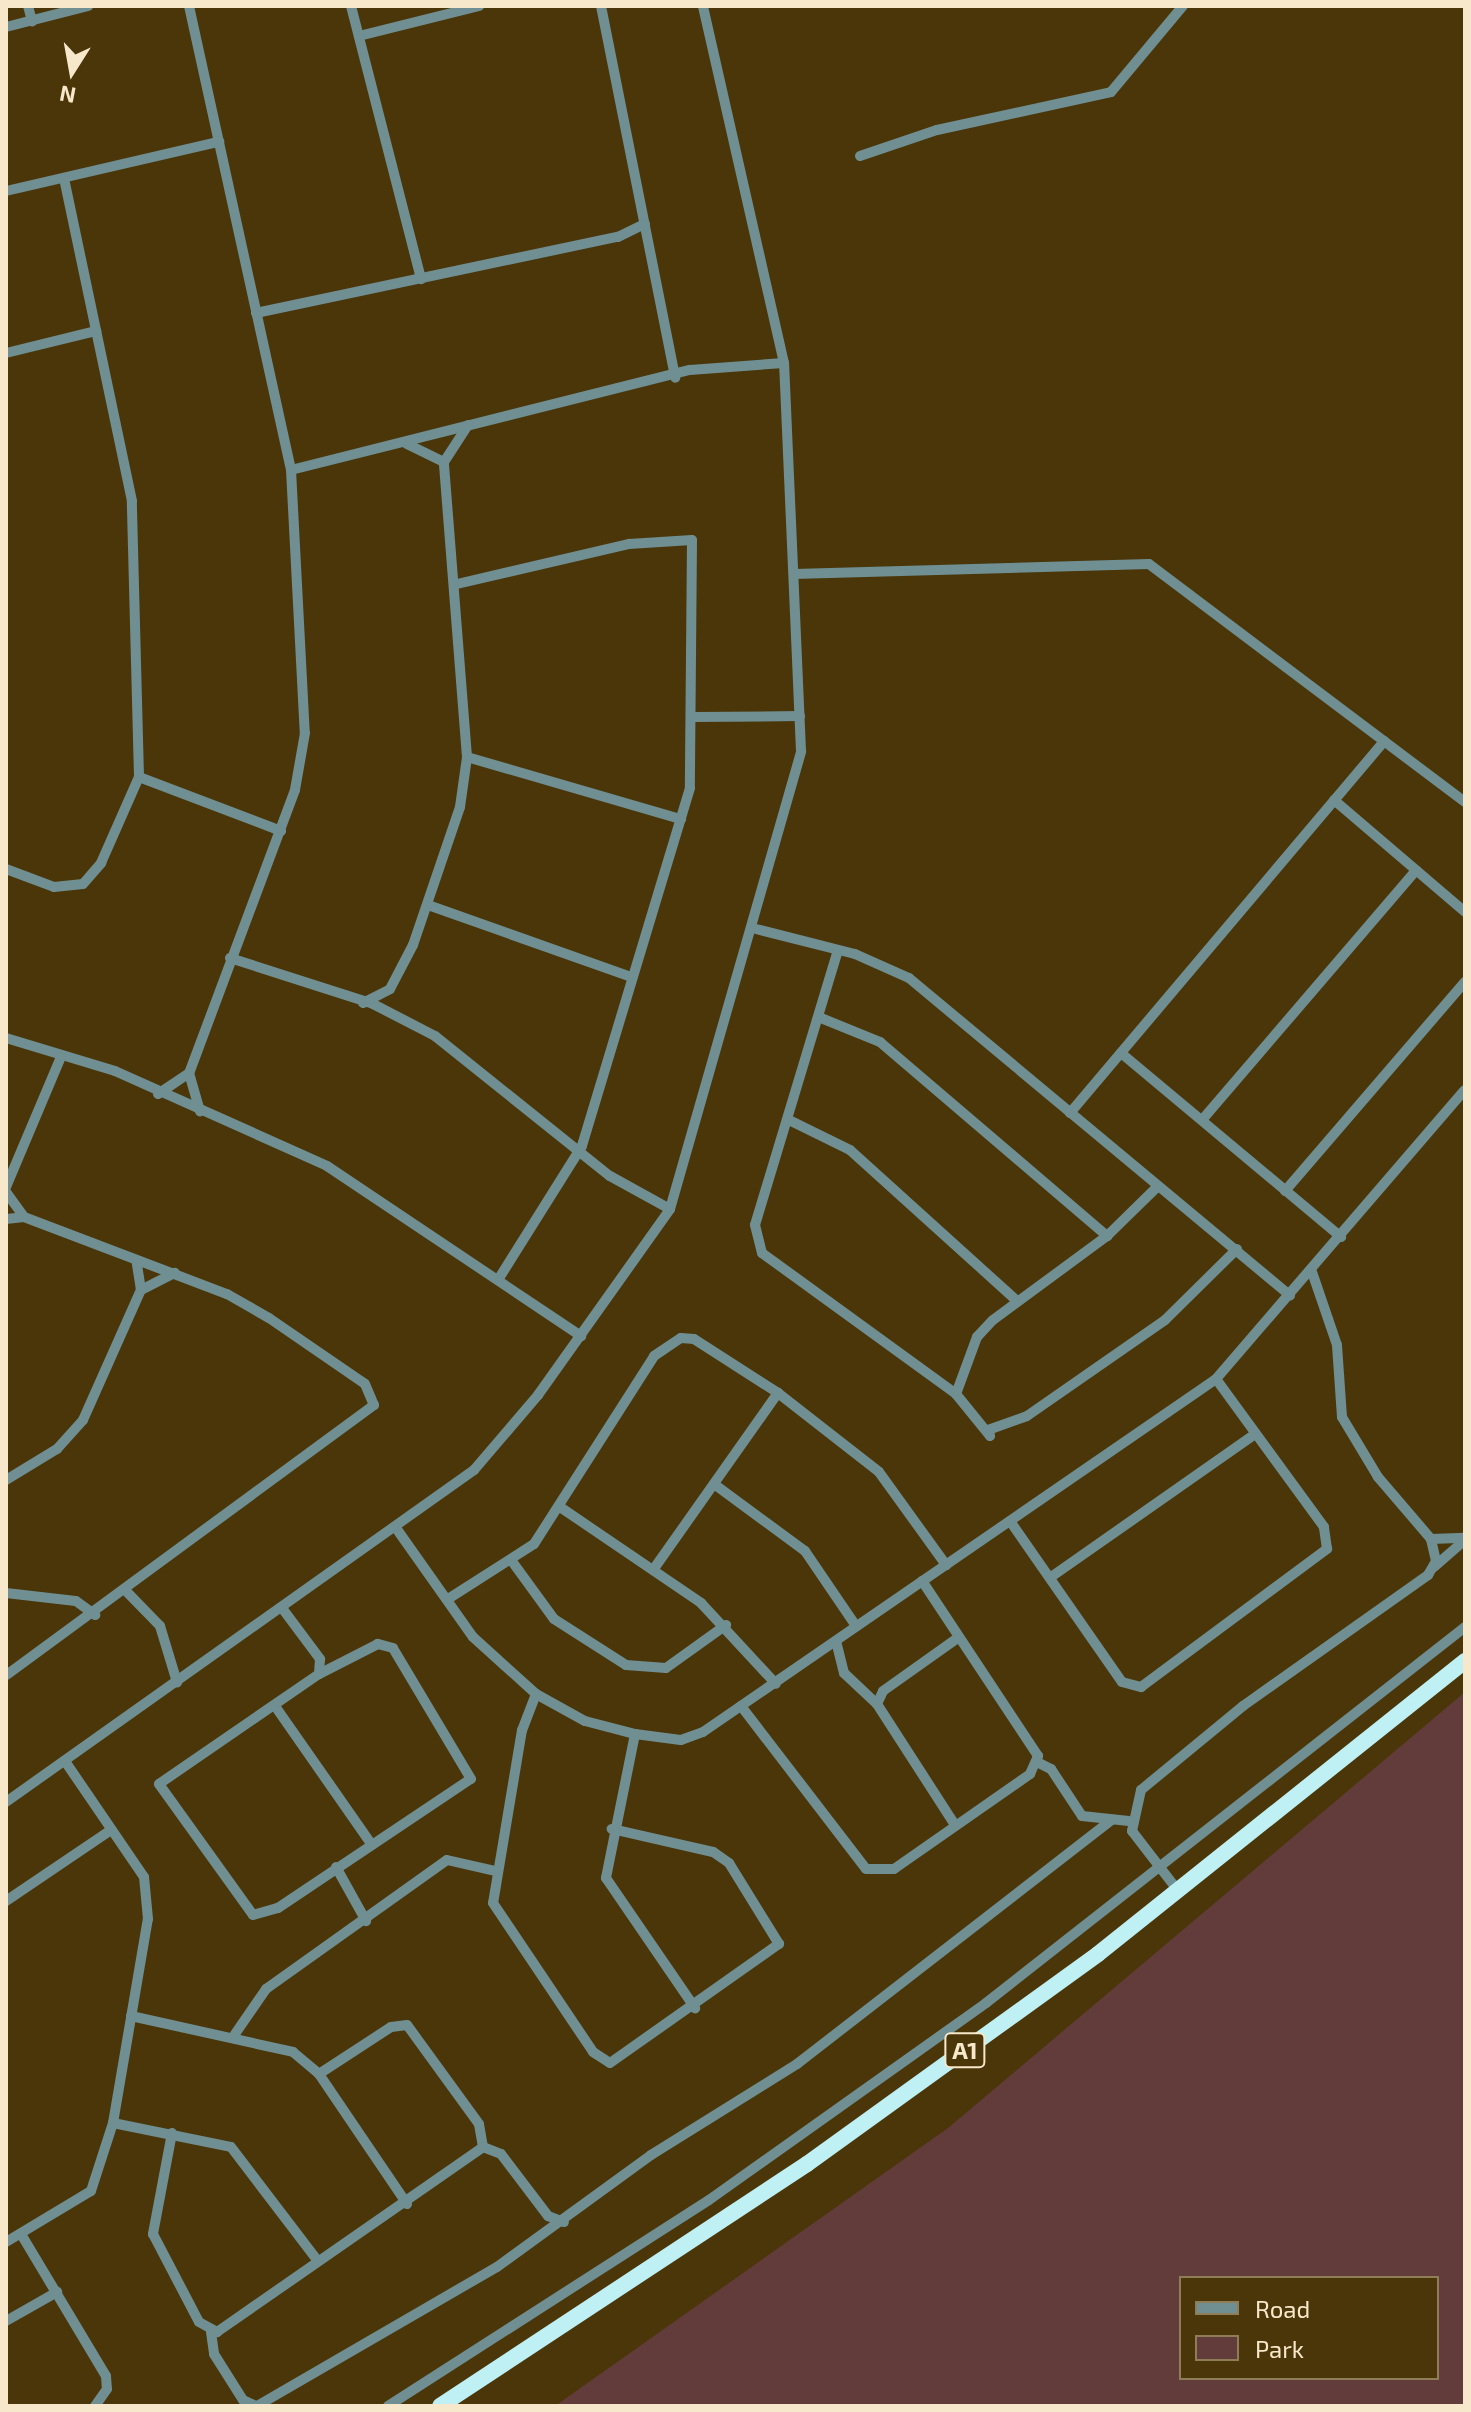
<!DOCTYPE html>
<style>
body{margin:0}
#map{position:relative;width:1471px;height:2412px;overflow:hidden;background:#4a3609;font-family:"Exo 2",sans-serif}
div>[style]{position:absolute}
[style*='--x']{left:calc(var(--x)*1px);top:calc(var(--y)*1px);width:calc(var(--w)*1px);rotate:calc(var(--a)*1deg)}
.green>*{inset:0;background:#623c3a}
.minor>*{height:10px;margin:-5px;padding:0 5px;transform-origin:5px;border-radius:5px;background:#6f8f92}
.trunk>*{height:16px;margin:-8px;padding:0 8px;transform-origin:8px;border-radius:8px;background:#bef0f4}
span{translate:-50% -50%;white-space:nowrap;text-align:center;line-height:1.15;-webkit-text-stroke:6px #4a3609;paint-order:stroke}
.shield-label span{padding:2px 6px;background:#4a3609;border:2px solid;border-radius:6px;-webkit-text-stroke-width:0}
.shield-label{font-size:24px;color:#f7e8cb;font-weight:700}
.frame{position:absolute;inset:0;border:8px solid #f7e8cb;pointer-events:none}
.legend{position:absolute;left:1179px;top:2276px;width:260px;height:104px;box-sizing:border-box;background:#4a3609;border:2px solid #8f7d57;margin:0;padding:10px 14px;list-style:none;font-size:24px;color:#f7e8cb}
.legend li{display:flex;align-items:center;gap:16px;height:40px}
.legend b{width:40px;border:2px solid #8f7d57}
.north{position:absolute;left:32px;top:32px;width:80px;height:80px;-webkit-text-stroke:6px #4a3609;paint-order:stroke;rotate:191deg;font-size:22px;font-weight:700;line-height:32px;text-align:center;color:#f7e8cb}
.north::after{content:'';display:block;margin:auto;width:28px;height:36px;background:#f7e8cb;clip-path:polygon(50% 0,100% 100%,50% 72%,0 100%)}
</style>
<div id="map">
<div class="green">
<div style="clip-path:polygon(evenodd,1465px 1692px,1465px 2406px,555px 2406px,948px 2128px,1465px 1692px,1181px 2278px,1437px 2278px,1437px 2378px,1181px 2378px,1181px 2278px)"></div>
</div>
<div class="minor">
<div style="--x:28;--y:6;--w:16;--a:75"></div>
<div style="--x:189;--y:6;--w:475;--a:77.6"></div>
<div style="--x:291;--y:470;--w:263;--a:87"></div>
<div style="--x:305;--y:733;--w:58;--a:100"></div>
<div style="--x:295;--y:790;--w:302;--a:110.5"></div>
<div style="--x:189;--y:1073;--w:40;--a:74"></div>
<div style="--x:351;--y:6;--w:282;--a:75.6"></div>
<div style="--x:601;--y:6;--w:379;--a:78.7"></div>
<div style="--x:6;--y:27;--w:85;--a:-14.4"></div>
<div style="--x:359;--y:36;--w:124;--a:-14"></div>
<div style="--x:860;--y:156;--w:81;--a:-18.7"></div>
<div style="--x:937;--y:130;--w:178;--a:-12.3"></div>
<div style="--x:1111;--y:92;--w:112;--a:-50.1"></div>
<div style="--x:6;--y:191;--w:219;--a:-13"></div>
<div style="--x:256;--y:313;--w:370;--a:-11.9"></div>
<div style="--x:618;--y:237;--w:30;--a:-26"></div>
<div style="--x:6;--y:353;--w:93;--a:-13.7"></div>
<div style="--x:407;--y:444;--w:41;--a:25.9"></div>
<div style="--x:291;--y:470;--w:411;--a:-14.1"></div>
<div style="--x:690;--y:370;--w:94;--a:-4.3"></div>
<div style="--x:794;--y:574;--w:355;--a:-1.6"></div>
<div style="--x:1149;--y:564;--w:396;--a:37"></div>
<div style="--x:457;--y:584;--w:177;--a:-13.1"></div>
<div style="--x:629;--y:544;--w:63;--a:-3.6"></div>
<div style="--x:692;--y:540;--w:248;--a:90.5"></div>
<div style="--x:690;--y:788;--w:374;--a:106.8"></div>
<div style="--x:582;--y:1146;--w:158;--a:122.1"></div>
<div style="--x:694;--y:717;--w:106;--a:-0.5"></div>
<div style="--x:467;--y:757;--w:223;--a:16.2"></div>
<div style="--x:139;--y:777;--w:152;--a:20.8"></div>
<div style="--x:1334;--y:800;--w:172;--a:40.5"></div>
<div style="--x:6;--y:869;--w:51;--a:20.6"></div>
<div style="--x:54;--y:887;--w:29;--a:-6"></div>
<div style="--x:83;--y:884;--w:28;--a:-49"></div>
<div style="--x:101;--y:863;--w:94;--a:-66.2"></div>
<div style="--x:139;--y:777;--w:276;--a:-91.5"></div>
<div style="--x:132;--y:501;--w:329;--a:-101.9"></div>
<div style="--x:428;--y:905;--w:213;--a:19.5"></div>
<div style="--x:756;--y:929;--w:102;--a:14.2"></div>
<div style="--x:855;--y:954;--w:59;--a:24"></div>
<div style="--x:909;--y:978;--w:496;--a:39.8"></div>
<div style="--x:838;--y:950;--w:287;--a:106.8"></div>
<div style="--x:755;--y:1225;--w:29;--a:76"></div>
<div style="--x:762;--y:1253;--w:240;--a:36"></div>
<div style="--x:956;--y:1394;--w:54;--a:51"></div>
<div style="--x:990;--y:1436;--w:6;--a:-108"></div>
<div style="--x:988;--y:1430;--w:41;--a:-19.7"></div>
<div style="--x:1027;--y:1416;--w:168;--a:-34.8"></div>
<div style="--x:1165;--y:1320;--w:101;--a:-44.6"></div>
<div style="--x:230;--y:958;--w:150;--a:17.8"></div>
<div style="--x:373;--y:1004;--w:70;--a:27.3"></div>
<div style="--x:435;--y:1036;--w:224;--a:38.7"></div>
<div style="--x:610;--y:1176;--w:68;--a:28.8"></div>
<div style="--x:363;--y:1003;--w:30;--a:-27"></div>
<div style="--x:390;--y:989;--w:50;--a:-62.4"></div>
<div style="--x:413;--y:945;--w:146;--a:-71.2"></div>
<div style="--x:460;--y:807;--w:50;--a:-82"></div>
<div style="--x:467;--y:757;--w:296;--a:-94.5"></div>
<div style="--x:444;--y:462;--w:44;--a:-57"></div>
<div style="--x:821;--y:1018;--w:64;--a:22.1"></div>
<div style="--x:880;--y:1042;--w:299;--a:40.5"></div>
<div style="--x:6;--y:1038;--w:114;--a:16.8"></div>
<div style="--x:115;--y:1071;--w:232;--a:24.1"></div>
<div style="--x:327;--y:1166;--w:306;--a:33.8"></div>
<div style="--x:1121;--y:1053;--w:287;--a:39.9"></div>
<div style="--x:158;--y:1094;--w:37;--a:-34"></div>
<div style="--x:1070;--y:1113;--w:487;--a:-49.8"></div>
<div style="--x:789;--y:1120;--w:68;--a:26.2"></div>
<div style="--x:850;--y:1150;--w:224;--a:42.1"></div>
<div style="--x:1202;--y:1120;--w:329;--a:-49.4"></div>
<div style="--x:6;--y:1187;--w:141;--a:-67.1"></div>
<div style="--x:1285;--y:1191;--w:276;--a:-49.3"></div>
<div style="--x:6;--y:1192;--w:31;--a:54"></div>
<div style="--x:24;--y:1217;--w:217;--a:20.8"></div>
<div style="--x:227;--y:1294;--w:48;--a:29.7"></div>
<div style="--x:269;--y:1318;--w:116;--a:34.5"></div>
<div style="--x:365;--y:1384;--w:23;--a:67"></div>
<div style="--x:374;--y:1405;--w:456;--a:143.7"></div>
<div style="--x:6;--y:1219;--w:18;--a:-6"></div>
<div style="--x:141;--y:1290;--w:38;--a:-27"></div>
<div style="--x:956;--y:1394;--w:61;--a:-69.8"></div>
<div style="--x:977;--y:1337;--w:23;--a:-47"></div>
<div style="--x:993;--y:1320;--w:142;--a:-36.4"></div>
<div style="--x:1107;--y:1236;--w:71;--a:-44.4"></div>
<div style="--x:6;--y:1480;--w:60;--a:-31.3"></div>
<div style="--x:57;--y:1449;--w:39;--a:-48"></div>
<div style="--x:83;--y:1420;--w:142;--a:-66"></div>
<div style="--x:141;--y:1290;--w:30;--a:-99"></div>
<div style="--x:714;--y:1484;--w:113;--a:36.4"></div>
<div style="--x:805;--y:1551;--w:91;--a:55.8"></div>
<div style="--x:560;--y:1507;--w:171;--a:34.2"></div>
<div style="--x:701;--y:1603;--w:110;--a:47.2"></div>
<div style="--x:1010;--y:1521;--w:196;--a:55.2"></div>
<div style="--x:1122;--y:1682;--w:20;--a:15"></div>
<div style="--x:1141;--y:1687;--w:232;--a:-36.6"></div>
<div style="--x:1327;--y:1549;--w:22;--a:-98"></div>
<div style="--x:1324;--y:1527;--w:183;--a:-126.1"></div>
<div style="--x:396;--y:1528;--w:133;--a:54.8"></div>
<div style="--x:473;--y:1637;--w:85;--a:42.1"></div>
<div style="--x:536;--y:1694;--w:56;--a:28.9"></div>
<div style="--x:585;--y:1721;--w:52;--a:14.6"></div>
<div style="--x:635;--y:1734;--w:46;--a:7.4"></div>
<div style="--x:681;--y:1740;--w:23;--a:-20"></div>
<div style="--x:703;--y:1732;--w:623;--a:-34.53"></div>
<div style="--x:1216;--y:1379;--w:381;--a:-49.3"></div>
<div style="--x:1431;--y:1539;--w:34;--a:-2"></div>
<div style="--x:511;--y:1560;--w:73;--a:53.9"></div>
<div style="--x:554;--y:1619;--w:85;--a:32.6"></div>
<div style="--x:626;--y:1665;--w:40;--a:4.3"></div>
<div style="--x:666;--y:1668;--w:74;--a:-35.6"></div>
<div style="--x:1434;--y:1567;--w:41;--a:-41.1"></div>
<div style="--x:653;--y:1570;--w:217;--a:-54.8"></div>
<div style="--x:1051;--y:1577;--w:249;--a:-35"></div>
<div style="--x:126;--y:1591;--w:49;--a:45.8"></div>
<div style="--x:160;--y:1626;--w:59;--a:73.1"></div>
<div style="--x:6;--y:1593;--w:70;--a:6.5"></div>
<div style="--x:76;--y:1601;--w:24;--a:36"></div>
<div style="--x:448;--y:1599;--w:102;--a:-32.6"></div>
<div style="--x:534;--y:1544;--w:223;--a:-57.4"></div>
<div style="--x:654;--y:1356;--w:32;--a:-34"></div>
<div style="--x:681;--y:1338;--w:13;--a:4"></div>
<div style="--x:694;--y:1339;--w:100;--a:32.7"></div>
<div style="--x:778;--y:1393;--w:128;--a:38"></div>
<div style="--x:879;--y:1472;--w:115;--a:54.2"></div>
<div style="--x:282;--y:1608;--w:64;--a:53.3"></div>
<div style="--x:320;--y:1659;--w:15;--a:94"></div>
<div style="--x:319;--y:1674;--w:194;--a:145.5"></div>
<div style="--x:159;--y:1784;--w:161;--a:54.3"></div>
<div style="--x:253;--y:1915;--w:26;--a:-16"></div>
<div style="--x:278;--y:1908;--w:232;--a:-33.8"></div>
<div style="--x:471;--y:1779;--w:152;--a:-120.8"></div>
<div style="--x:393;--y:1648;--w:16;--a:-165"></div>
<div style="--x:378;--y:1644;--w:66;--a:153"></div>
<div style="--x:836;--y:1641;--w:33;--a:76"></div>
<div style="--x:844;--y:1673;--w:45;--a:43.2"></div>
<div style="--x:536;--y:1694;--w:39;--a:111"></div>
<div style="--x:522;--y:1730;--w:175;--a:99.5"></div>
<div style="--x:493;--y:1903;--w:179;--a:56.1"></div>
<div style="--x:593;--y:2052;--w:20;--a:33"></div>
<div style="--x:610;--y:2063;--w:207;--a:-35.2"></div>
<div style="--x:779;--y:1944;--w:95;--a:-121.7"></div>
<div style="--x:729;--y:1863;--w:19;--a:-145"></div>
<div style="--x:713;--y:1852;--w:104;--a:-167.2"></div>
<div style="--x:275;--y:1706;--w:169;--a:55.1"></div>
<div style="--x:741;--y:1706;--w:205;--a:52.5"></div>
<div style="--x:866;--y:1869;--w:28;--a:0"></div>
<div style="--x:894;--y:1869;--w:166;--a:-34.9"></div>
<div style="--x:1030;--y:1774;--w:20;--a:-66"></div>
<div style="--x:1038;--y:1756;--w:210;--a:-123.5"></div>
<div style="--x:635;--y:1734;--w:147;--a:101.4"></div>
<div style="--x:606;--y:1878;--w:158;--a:55.6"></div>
<div style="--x:1037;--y:1762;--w:16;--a:27"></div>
<div style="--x:1051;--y:1769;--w:56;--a:56.6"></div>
<div style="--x:1082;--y:1816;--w:47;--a:6.1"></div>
<div style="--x:6;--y:1802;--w:574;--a:-35.35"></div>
<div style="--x:474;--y:1470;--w:99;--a:-49.5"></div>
<div style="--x:538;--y:1395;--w:228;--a:-54.6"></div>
<div style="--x:670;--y:1209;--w:476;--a:-74"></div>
<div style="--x:801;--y:751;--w:388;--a:-92.5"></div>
<div style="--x:784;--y:363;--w:366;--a:-102.8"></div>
<div style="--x:955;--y:1825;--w:144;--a:-122.8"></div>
<div style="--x:877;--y:1704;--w:14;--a:-65"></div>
<div style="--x:883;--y:1691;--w:93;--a:-35.4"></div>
<div style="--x:336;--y:1867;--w:62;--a:60.9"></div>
<div style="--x:1179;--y:1892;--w:77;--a:-127.6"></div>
<div style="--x:1132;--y:1831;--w:42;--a:-77.6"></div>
<div style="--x:1141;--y:1790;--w:132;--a:-39.5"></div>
<div style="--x:1243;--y:1706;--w:227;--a:-35.3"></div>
<div style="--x:1428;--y:1575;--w:16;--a:-60"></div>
<div style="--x:1436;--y:1561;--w:23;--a:-103"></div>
<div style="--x:1431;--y:1539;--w:82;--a:-130.5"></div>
<div style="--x:1378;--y:1477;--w:70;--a:-121"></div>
<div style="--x:1342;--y:1417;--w:72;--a:-94"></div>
<div style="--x:1337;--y:1345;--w:77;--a:-108.9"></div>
<div style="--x:6;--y:1901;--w:127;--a:-34.1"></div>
<div style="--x:131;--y:2016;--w:166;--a:12.5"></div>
<div style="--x:293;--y:2052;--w:34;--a:40"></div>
<div style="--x:319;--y:2074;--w:157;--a:55.9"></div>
<div style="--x:235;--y:2034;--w:55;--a:-55.4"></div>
<div style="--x:266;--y:1989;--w:222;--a:-35.5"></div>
<div style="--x:447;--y:1860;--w:49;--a:12.9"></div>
<div style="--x:113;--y:2123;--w:120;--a:11.5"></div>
<div style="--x:231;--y:2147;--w:143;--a:52.7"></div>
<div style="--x:172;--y:2133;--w:103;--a:100.7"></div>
<div style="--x:153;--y:2234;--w:99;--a:62.4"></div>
<div style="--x:199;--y:2322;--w:21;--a:29"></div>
<div style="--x:217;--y:2332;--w:324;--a:-34.8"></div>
<div style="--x:483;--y:2147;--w:23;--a:-100"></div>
<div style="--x:479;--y:2124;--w:122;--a:-126"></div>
<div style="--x:407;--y:2025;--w:16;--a:173"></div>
<div style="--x:391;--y:2027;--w:86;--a:146.9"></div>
<div style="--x:483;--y:2147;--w:19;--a:21"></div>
<div style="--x:501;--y:2154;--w:78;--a:52.8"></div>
<div style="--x:548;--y:2216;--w:17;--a:21"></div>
<div style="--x:21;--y:2234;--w:165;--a:59.1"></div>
<div style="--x:106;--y:2376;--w:13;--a:86"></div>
<div style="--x:107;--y:2389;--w:21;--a:125"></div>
<div style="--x:6;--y:2242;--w:99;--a:-31"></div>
<div style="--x:91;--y:2191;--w:71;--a:-72.1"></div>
<div style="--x:113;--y:2123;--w:207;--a:-80.3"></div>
<div style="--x:148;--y:1919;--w:42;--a:-95.4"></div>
<div style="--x:144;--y:1877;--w:140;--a:-124.3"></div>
<div style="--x:6;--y:2321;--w:59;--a:-29.6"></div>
<div style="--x:211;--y:2332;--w:22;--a:82"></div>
<div style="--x:214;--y:2354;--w:54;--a:57.8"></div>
<div style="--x:243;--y:2400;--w:14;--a:25"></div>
<div style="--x:257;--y:2406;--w:277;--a:-30.1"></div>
<div style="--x:497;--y:2267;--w:190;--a:-36"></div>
<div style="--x:651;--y:2155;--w:172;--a:-31.9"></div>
<div style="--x:797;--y:2064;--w:398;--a:-37.8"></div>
<div style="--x:388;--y:2406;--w:381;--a:-32.7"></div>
<div style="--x:709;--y:2200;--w:340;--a:-35.4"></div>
<div style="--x:986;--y:2003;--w:609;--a:-38.13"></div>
</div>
<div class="trunk">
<div style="--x:440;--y:2406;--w:440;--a:-33.4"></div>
<div style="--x:807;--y:2164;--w:359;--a:-35.8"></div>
<div style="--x:1098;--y:1954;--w:470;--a:-38.6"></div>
</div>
<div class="shield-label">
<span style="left:965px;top:2050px">A1</span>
</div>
<div class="frame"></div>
<ul class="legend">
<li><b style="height:10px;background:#6f8f92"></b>Road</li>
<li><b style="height:22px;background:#623c3a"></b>Park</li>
</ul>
<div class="north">N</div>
</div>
